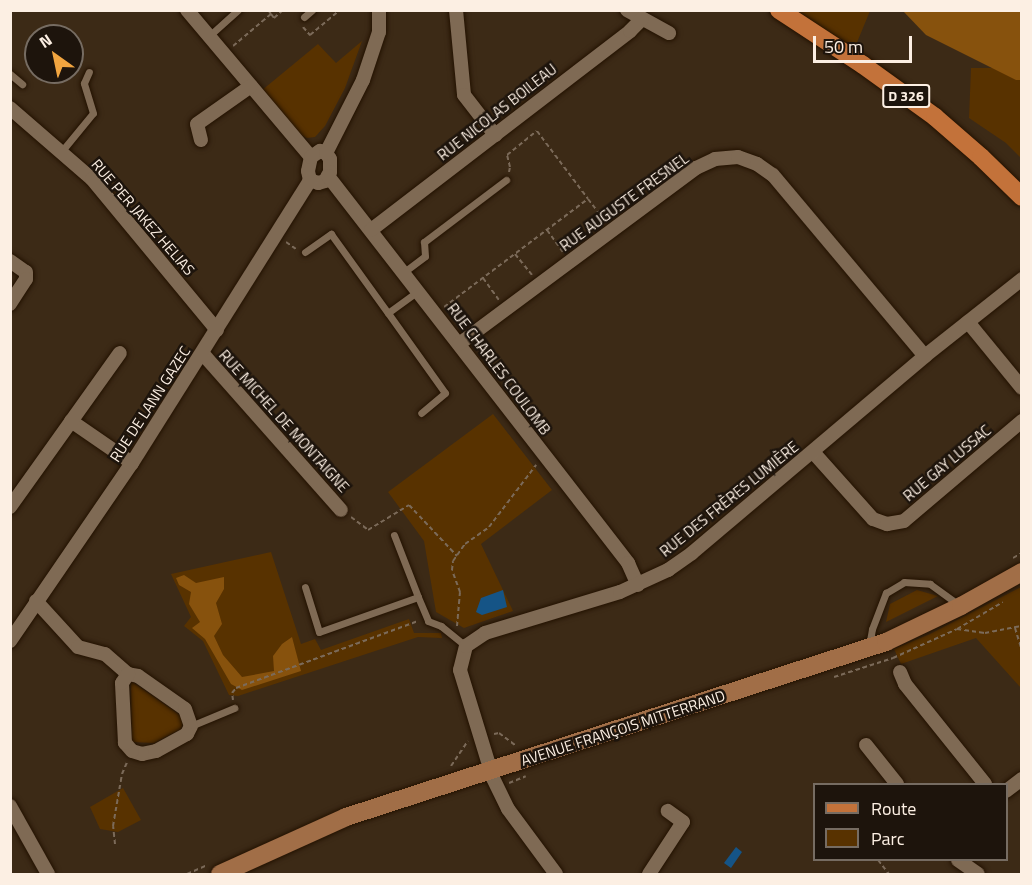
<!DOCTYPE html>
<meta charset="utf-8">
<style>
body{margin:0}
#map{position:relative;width:1032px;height:885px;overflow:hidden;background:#3c2a16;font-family:"Titillium Web",sans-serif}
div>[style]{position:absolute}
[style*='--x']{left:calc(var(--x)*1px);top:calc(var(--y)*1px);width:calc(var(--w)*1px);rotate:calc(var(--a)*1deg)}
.green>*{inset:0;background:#583200}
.forest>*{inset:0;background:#87520d}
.water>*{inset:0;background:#155486}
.path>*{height:2px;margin-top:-1px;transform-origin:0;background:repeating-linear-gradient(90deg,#7b6a59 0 4.5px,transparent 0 7.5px)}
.roads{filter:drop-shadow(0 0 2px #231201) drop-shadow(0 0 2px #231201)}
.lane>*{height:7px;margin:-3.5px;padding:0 3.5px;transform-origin:3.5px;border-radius:3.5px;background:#7f6a54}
.street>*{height:14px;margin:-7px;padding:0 7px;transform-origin:7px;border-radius:7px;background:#7f6a54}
.secondary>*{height:18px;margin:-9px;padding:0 9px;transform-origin:9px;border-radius:9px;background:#a16e47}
.primary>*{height:18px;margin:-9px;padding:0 9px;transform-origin:9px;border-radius:9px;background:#c3723a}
span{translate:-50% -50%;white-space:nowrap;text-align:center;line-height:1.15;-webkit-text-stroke:5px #1d140c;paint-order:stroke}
.shield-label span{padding:2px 4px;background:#1d140c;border:2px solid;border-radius:4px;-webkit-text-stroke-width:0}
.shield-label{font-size:14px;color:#fcefe3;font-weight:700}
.street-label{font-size:15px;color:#fcefe3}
.frame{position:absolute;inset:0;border:12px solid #fcefe3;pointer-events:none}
.legend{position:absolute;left:813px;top:783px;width:195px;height:78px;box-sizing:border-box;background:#1d140c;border:2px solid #766c62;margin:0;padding:8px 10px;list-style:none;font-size:18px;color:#fcefe3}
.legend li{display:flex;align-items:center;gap:12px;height:30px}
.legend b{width:30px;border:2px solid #766c62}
.north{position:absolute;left:24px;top:24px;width:60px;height:60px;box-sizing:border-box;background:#1d140c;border:2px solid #766c62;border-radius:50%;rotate:327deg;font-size:16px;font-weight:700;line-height:24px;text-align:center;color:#fcefe3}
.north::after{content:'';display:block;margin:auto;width:21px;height:27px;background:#f1a540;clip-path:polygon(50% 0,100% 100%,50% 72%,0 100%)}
.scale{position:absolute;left:813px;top:36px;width:99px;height:27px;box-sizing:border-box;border:3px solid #fcefe3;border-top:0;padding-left:8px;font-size:18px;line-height:21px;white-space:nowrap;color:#fcefe3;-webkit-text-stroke:4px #1d140c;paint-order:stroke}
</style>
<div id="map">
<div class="green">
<div style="clip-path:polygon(779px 11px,870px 11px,853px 52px)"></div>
<div style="clip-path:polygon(362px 41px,345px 88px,325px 126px,315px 137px,307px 138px,299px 134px,261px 91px,318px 44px,336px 63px)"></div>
<div style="clip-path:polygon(971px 68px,1021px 68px,1021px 158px,1006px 143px,969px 118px)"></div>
<div style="clip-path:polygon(493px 414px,552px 490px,481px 544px,513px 611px,464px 628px,436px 612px,424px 541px,388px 492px)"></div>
<div style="clip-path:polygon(271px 552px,301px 644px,315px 639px,321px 650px,409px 619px,414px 633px,441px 633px,442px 638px,418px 637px,238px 696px,229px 695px,203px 641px,184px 626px,191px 617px,171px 574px)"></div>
<div style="clip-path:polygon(1021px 587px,1021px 688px,976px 638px,901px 664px,894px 649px,930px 634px)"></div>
<div style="clip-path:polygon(917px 590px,938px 596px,886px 622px,890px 604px)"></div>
<div style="clip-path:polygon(131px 681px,184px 718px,181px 729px,154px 743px,132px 742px)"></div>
<div style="clip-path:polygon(123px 788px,141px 820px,118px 832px,100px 829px,90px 807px)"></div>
</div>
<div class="forest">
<div style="clip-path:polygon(903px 11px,1021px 11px,1021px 80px,1016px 80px,926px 35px)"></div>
<div style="clip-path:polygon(184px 575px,196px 583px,224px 577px,224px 589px,216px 603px,222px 624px,214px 636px,223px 655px,242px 677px,274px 671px,273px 656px,282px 644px,292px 637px,301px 671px,242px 690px,231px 684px,205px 639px,192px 628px,200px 622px,189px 604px,191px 592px,179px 585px,176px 578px)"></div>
</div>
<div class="water">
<div style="clip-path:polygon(503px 590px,507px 607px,482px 615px,476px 612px,481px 598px)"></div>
<div style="clip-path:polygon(736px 847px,742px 852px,731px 868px,724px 863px)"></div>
</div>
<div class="path">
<div style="--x:271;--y:14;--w:5;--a:53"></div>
<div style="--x:274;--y:18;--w:12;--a:-42"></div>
<div style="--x:303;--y:27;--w:11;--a:49"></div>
<div style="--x:310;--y:35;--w:39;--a:-40"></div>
<div style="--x:233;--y:46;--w:50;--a:-40.1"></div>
<div style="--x:271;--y:14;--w:5;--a:-127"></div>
<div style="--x:509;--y:172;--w:5;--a:-79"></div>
<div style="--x:510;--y:167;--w:12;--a:-104"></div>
<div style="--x:507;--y:155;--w:38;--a:-39"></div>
<div style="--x:537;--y:131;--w:85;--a:53.1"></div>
<div style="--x:547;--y:230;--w:27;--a:54"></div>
<div style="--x:286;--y:242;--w:12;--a:35"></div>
<div style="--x:515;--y:254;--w:27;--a:51"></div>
<div style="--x:483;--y:278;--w:27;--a:54"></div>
<div style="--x:444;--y:307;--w:180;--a:-36.9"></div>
<div style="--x:588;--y:199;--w:28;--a:52"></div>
<div style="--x:351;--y:517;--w:21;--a:37"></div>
<div style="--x:368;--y:530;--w:48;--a:-31.4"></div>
<div style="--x:409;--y:505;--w:70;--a:46.7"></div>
<div style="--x:1013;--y:558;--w:10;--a:-29"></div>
<div style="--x:457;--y:626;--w:34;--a:-85"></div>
<div style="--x:460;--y:592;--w:23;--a:-110"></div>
<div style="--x:452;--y:570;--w:9;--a:-84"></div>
<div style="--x:453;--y:561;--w:21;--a:-55"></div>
<div style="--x:465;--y:544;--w:29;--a:-35"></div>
<div style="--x:489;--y:527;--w:78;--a:-52.8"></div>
<div style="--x:1015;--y:628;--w:24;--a:73"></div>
<div style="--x:957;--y:629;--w:28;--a:8"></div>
<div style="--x:985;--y:633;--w:38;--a:-11"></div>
<div style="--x:834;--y:677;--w:62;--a:-17.9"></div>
<div style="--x:893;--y:658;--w:70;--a:-24.4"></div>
<div style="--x:957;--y:629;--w:53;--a:-30.4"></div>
<div style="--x:233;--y:700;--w:7;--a:-98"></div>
<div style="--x:232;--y:693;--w:6;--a:-51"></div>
<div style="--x:236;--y:688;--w:194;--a:-20.2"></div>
<div style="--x:494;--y:734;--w:5;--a:-11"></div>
<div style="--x:499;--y:733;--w:21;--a:37"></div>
<div style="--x:451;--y:766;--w:30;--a:-56"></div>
<div style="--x:509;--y:783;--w:18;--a:-22"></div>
<div style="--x:115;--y:844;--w:18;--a:-96"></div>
<div style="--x:113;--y:826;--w:53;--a:-80.2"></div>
<div style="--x:122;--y:774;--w:13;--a:-67"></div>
<div style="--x:878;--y:860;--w:18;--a:52"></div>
<div style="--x:187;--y:874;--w:22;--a:-24"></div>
</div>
<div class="roads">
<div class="lane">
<div style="--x:304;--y:17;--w:11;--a:-41"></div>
<div style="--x:209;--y:36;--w:39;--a:-42"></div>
<div style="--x:10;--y:74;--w:16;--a:40"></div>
<div style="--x:61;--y:152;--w:50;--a:-50.6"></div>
<div style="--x:93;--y:113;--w:31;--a:-107"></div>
<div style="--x:84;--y:83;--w:12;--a:-66"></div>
<div style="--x:305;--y:252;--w:32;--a:-35"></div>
<div style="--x:331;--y:234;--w:97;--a:54.2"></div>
<div style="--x:404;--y:272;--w:26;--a:-37"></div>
<div style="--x:425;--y:256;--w:14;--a:-94"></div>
<div style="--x:424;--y:242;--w:103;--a:-37.1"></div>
<div style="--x:418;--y:291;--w:37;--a:144"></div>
<div style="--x:388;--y:313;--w:98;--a:54.5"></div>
<div style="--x:445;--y:393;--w:31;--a:140"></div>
<div style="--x:394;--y:535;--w:66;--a:68.8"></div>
<div style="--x:305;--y:587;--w:47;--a:72.7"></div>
<div style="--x:319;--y:632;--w:105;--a:-19.5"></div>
<div style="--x:418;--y:597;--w:26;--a:67"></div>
<div style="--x:428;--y:621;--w:14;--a:21"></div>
<div style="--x:441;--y:626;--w:32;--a:39"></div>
<div style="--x:869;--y:646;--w:17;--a:-80"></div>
<div style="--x:872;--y:629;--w:39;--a:-69"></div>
<div style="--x:886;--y:593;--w:21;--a:-31"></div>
<div style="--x:904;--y:582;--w:26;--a:4"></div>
<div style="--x:930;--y:584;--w:36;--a:36"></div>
<div style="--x:191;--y:726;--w:47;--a:-22.7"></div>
</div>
<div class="street">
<div style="--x:187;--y:10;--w:192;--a:49.9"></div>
<div style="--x:456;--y:10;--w:85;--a:84.6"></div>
<div style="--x:464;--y:95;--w:51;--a:52.2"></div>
<div style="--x:627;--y:10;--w:48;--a:28.7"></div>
<div style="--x:10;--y:108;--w:108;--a:40.9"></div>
<div style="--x:92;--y:179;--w:196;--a:50.4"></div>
<div style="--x:201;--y:140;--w:16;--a:-104"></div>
<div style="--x:197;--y:124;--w:66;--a:-35.1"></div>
<div style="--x:320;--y:151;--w:6;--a:18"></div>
<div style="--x:326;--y:153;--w:7;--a:56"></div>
<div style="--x:330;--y:159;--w:13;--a:90"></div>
<div style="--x:330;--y:172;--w:10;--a:119"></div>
<div style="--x:325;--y:181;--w:7;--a:164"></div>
<div style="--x:318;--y:183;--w:9;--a:-159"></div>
<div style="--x:310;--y:180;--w:9;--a:-103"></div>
<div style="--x:308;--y:171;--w:14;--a:-78"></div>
<div style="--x:311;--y:157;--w:11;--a:-34"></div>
<div style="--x:326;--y:153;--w:82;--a:-63.1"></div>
<div style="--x:363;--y:80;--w:51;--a:-71.6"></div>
<div style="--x:379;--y:32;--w:22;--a:-90"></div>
<div style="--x:328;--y:176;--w:490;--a:52.2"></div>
<div style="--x:628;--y:563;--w:24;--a:66"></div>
<div style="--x:371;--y:230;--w:327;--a:-37.5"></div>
<div style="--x:630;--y:31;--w:17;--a:-45"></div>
<div style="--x:10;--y:261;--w:19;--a:35"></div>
<div style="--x:26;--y:272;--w:7;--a:90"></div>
<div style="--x:26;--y:279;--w:30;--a:123"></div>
<div style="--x:968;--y:322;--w:85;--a:50.7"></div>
<div style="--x:459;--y:344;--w:295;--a:-36.6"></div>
<div style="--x:696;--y:168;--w:21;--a:-25"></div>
<div style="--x:715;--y:159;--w:23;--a:-5"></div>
<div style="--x:738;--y:157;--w:20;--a:20"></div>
<div style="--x:757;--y:164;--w:19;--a:35"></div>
<div style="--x:773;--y:175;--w:236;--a:50"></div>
<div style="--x:203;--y:354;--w:208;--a:48.5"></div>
<div style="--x:71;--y:421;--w:74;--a:34.5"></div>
<div style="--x:813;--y:452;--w:90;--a:48.2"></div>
<div style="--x:873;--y:519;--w:15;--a:20"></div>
<div style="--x:887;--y:524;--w:17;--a:-10"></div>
<div style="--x:904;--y:521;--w:155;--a:-40.3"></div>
<div style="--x:10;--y:507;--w:189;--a:-54.5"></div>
<div style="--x:36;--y:601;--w:62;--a:47.6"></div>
<div style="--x:78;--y:647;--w:28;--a:15"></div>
<div style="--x:105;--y:654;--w:30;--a:41"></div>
<div style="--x:128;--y:674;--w:10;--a:11"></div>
<div style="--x:138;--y:676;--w:57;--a:35.1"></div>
<div style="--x:185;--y:709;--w:18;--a:71"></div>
<div style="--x:191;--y:726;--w:9;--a:117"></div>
<div style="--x:187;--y:734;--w:35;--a:151"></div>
<div style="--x:156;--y:751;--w:14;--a:168"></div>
<div style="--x:142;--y:754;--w:10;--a:-163"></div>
<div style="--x:132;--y:751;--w:11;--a:-131"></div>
<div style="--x:125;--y:743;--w:60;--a:-92.9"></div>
<div style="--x:122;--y:683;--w:11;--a:-56"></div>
<div style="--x:10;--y:641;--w:216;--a:-55.6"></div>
<div style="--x:132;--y:463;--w:334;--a:-57.8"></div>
<div style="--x:900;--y:672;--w:13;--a:67"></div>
<div style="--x:905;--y:684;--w:128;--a:51.3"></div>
<div style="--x:866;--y:745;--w:50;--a:51.5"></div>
<div style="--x:1006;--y:791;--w:20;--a:-37"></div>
<div style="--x:10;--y:806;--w:78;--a:60.8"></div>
<div style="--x:958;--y:860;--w:24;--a:35"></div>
<div style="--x:556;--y:874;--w:81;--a:-126.4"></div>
<div style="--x:508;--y:809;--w:34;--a:-116"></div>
<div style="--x:493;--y:778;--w:113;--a:-107"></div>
<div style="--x:460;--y:670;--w:25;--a:-76"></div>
<div style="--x:466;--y:646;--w:23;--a:-34"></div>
<div style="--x:485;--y:633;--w:141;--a:-16.9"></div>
<div style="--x:620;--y:592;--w:53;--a:-24.6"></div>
<div style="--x:668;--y:570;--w:29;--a:-35"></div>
<div style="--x:692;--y:553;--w:305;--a:-40.2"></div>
<div style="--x:925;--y:356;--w:124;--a:-38.4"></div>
<div style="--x:649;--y:874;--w:62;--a:-56.8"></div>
<div style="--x:683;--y:822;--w:19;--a:-144"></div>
</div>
<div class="secondary">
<div style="--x:220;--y:874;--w:138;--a:-24.3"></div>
<div style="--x:346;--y:817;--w:568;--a:-17.96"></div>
<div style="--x:886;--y:642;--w:83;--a:-25.6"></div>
<div style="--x:961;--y:606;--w:70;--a:-29.1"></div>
</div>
<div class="primary">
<div style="--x:779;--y:10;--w:100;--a:33.2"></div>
<div style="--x:863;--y:65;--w:89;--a:35.8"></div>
<div style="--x:935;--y:117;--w:61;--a:41"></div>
<div style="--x:981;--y:157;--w:57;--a:44.3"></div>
</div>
</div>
<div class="shield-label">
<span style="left:906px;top:96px">D 326</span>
</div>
<div class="street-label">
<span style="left:497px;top:112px;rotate:-38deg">RUE NICOLAS BOILEAU</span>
<span style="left:624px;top:202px;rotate:-36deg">RUE AUGUSTE FRESNEL</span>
<span style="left:143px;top:217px;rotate:49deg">RUE PER JAKEZ HELIAS</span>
<span style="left:499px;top:369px;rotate:53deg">RUE CHARLES COULOMB</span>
<span style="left:150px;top:404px;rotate:-57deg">RUE DE LANN GAZEC</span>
<span style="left:284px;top:421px;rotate:48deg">RUE MICHEL DE MONTAIGNE</span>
<span style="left:947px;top:463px;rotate:-40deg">RUE GAY LUSSAC</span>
<span style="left:729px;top:499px;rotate:-39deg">RUE DES FRÈRES LUMIÈRE</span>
<span style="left:623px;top:728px;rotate:-18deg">AVENUE FRANÇOIS MITTERRAND</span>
</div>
<div class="frame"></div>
<ul class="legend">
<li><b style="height:8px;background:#c3723a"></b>Route</li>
<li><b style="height:16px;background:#583200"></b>Parc</li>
</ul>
<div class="north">N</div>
<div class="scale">50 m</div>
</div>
